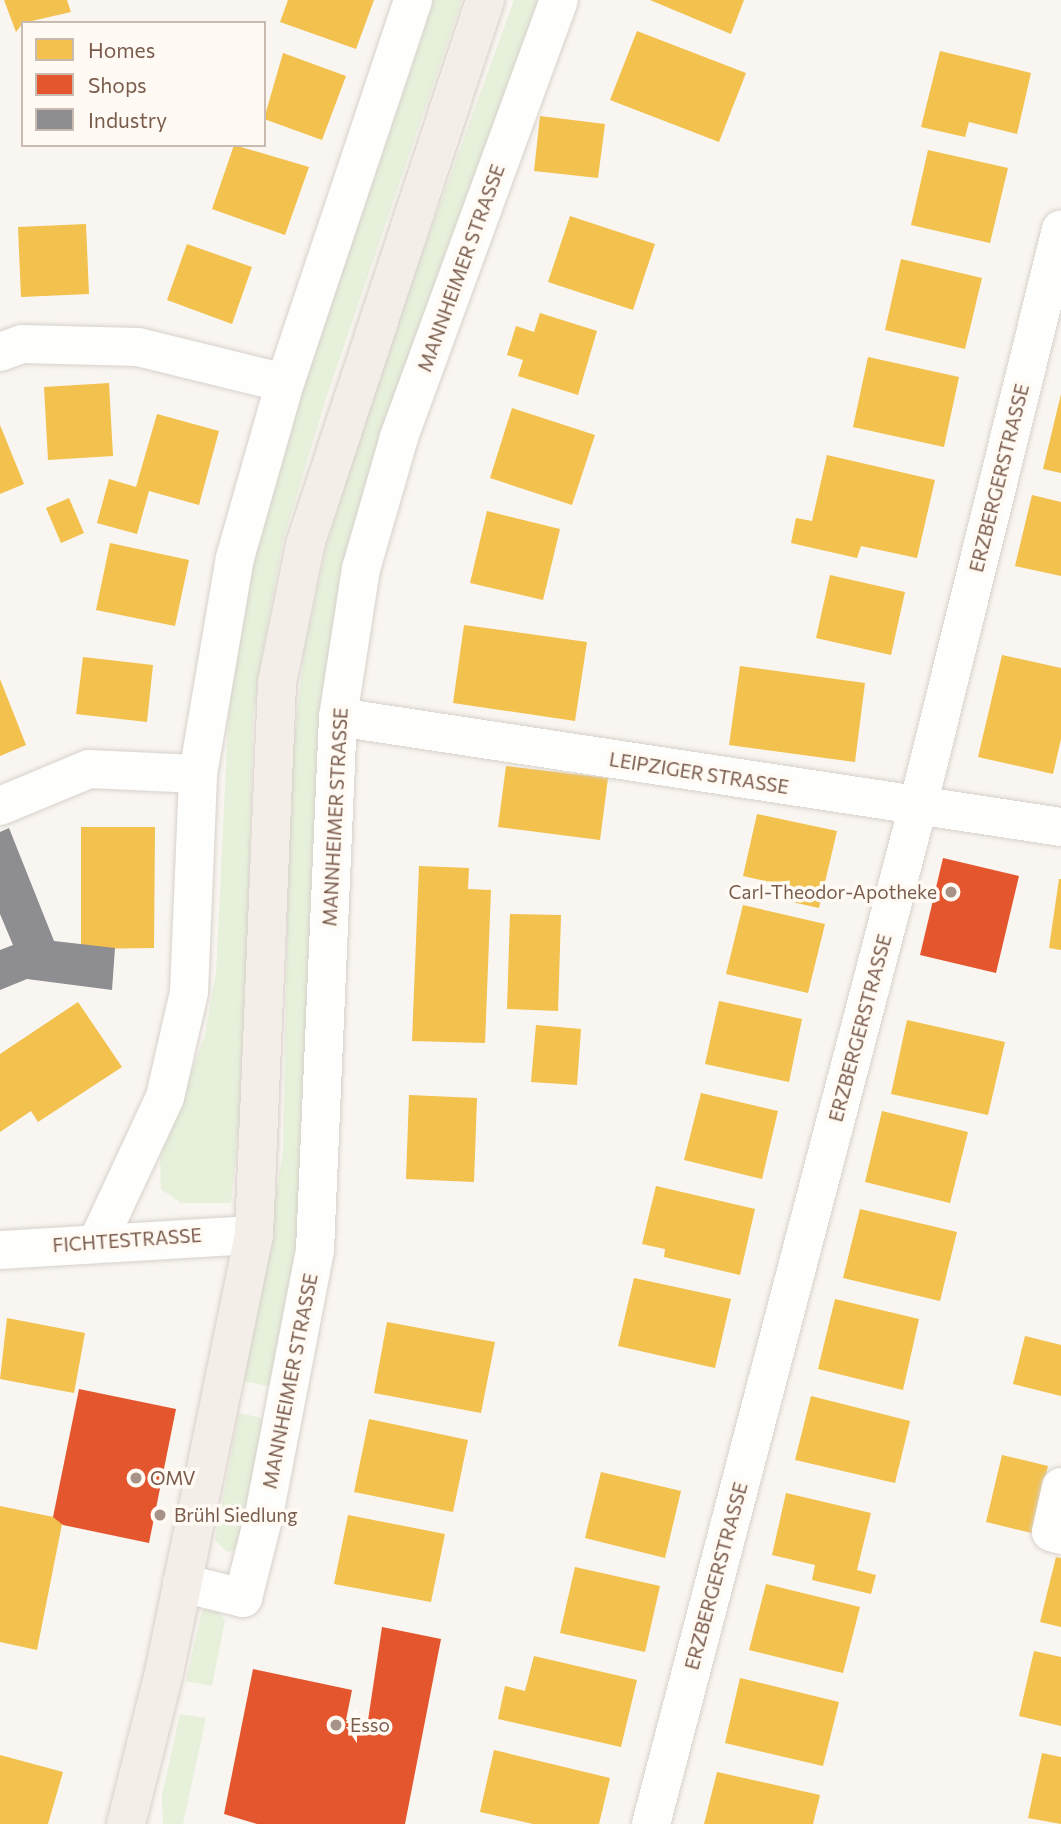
<!DOCTYPE html>
<meta charset="utf-8">
<style>
body{margin:0}
#map{position:relative;width:1061px;height:1824px;overflow:hidden;background:#f9f5f0;font-family:Commissioner,sans-serif}
div>[style]{position:absolute}
[style*='--x']{left:calc(var(--x)*1px);top:calc(var(--y)*1px);width:calc(var(--w)*1px);rotate:calc(var(--a)*1deg)}
.green>*{inset:0;background:#e7f0db}
.homes>*{inset:0;background:#f2c14e}
.shops>*{inset:0;background:#e4572e}
.industry>*{inset:0;background:#8d8d92}
.roads{filter:drop-shadow(0 0 2px #d7d1cb) drop-shadow(0 0 2px #d7d1cb)}
.minor>*{height:38px;margin:-19px;padding:0 19px;transform-origin:19px;border-radius:19px;background:#fefefd}
.major>*{height:38px;margin:-19px;padding:0 19px;transform-origin:19px;border-radius:19px;background:#f3eee8}
.dots>*{width:19px;height:19px;translate:-50% -50%;box-sizing:border-box;border:4px solid #fffaf3;border-radius:50%}
span{translate:-50% -50%;white-space:nowrap;text-align:center;line-height:1.15;-webkit-text-stroke:7px #fffaf3;paint-order:stroke}
.street-label{font-size:19px;color:#7a5c4d}
.poi-label{font-size:19px;color:#7a5c4d}
.right{translate:-100% -50%;text-align:right}
.left{translate:0 -50%;text-align:left}
.legend{position:absolute;left:21px;top:21px;width:245px;height:126px;box-sizing:border-box;background:#fffaf3;border:2px solid #cabbb1;margin:0;padding:9px 12px;list-style:none;font-size:21px;color:#7a5c4d}
.legend li{display:flex;align-items:center;gap:14px;height:35px}
.legend b{width:35px;border:2px solid #cabbb1}
</style>
<div id="map">
<div class="green">
<div style="clip-path:polygon(427px 0,462px 0,326px 399px,283px 541px,262px 655px,253px 717px,245px 1069px,231px 1203px,181px 1203px,161px 1189px,160px 1159px,205px 1035px,216px 972px,230px 683px,246px 589px,283px 445px,427px 23px,420px 19px)"></div>
<div style="clip-path:polygon(514px 0,540px 0,345px 588px,304px 1237px,276px 1388px,244px 1381px,283px 1151px,290px 776px,304px 652px,326px 549px,373px 389px)"></div>
<div style="clip-path:polygon(239px 1413px,267px 1419px,239px 1549px,227px 1552px,215px 1540px)"></div>
<div style="clip-path:polygon(214px 1607px,225px 1620px,212px 1686px,186px 1681px,202px 1611px)"></div>
<div style="clip-path:polygon(180px 1714px,206px 1718px,183px 1824px,163px 1824px,162px 1795px)"></div>
</div>
<div class="homes">
<div style="clip-path:polygon(4px 0,67px 0,71px 12px,23px 23px,16px 32px)"></div>
<div style="clip-path:polygon(288px 0,374px 0,356px 49px,280px 22px)"></div>
<div style="clip-path:polygon(650px 0,744px 0,731px 34px)"></div>
<div style="clip-path:polygon(637px 31px,746px 73px,719px 142px,610px 100px)"></div>
<div style="clip-path:polygon(940px 51px,1031px 73px,1017px 134px,969px 122px,965px 137px,921px 127px)"></div>
<div style="clip-path:polygon(283px 53px,346px 76px,322px 140px,264px 119px)"></div>
<div style="clip-path:polygon(540px 116px,605px 124px,598px 178px,534px 171px)"></div>
<div style="clip-path:polygon(234px 145px,309px 167px,285px 235px,212px 209px)"></div>
<div style="clip-path:polygon(928px 150px,1008px 168px,990px 243px,911px 225px)"></div>
<div style="clip-path:polygon(570px 216px,655px 244px,633px 310px,548px 282px)"></div>
<div style="clip-path:polygon(86px 224px,89px 294px,21px 297px,18px 227px)"></div>
<div style="clip-path:polygon(187px 244px,252px 267px,232px 324px,167px 300px)"></div>
<div style="clip-path:polygon(901px 259px,982px 278px,965px 349px,885px 330px)"></div>
<div style="clip-path:polygon(540px 313px,597px 331px,578px 395px,518px 376px,523px 360px,507px 355px,516px 326px,534px 332px)"></div>
<div style="clip-path:polygon(868px 357px,959px 377px,944px 447px,853px 427px)"></div>
<div style="clip-path:polygon(109px 383px,113px 456px,48px 460px,44px 387px)"></div>
<div style="clip-path:polygon(1061px 394px,1061px 473px,1043px 469px)"></div>
<div style="clip-path:polygon(512px 408px,595px 435px,572px 505px,490px 478px)"></div>
<div style="clip-path:polygon(157px 414px,219px 431px,199px 505px,149px 491px,137px 534px,97px 523px,109px 479px,136px 487px)"></div>
<div style="clip-path:polygon(0 425px,24px 484px,0 494px)"></div>
<div style="clip-path:polygon(827px 455px,935px 480px,917px 558px,861px 546px,857px 558px,791px 543px,796px 518px,812px 521px)"></div>
<div style="clip-path:polygon(1032px 495px,1061px 502px,1061px 576px,1015px 566px)"></div>
<div style="clip-path:polygon(69px 498px,84px 533px,61px 543px,46px 508px)"></div>
<div style="clip-path:polygon(487px 511px,560px 529px,543px 600px,470px 583px)"></div>
<div style="clip-path:polygon(110px 543px,189px 560px,175px 626px,96px 610px)"></div>
<div style="clip-path:polygon(830px 575px,905px 592px,891px 655px,816px 638px)"></div>
<div style="clip-path:polygon(464px 625px,587px 642px,575px 721px,453px 703px)"></div>
<div style="clip-path:polygon(1002px 655px,1061px 668px,1061px 739px,1053px 774px,978px 757px)"></div>
<div style="clip-path:polygon(83px 657px,153px 665px,147px 722px,76px 714px)"></div>
<div style="clip-path:polygon(740px 666px,865px 683px,855px 762px,729px 745px)"></div>
<div style="clip-path:polygon(0 679px,26px 745px,0 756px)"></div>
<div style="clip-path:polygon(506px 766px,608px 778px,600px 840px,498px 827px)"></div>
<div style="clip-path:polygon(757px 814px,837px 831px,819px 908px,783px 900px,787px 886px,743px 876px)"></div>
<div style="clip-path:polygon(81px 827px,155px 827px,154px 948px,81px 949px)"></div>
<div style="clip-path:polygon(419px 866px,469px 868px,468px 889px,491px 890px,485px 1043px,412px 1041px)"></div>
<div style="clip-path:polygon(1059px 879px,1061px 879px,1061px 950px,1049px 948px)"></div>
<div style="clip-path:polygon(743px 905px,825px 924px,808px 993px,726px 974px)"></div>
<div style="clip-path:polygon(510px 914px,561px 915px,558px 1011px,507px 1009px)"></div>
<div style="clip-path:polygon(719px 1001px,802px 1019px,789px 1082px,705px 1064px)"></div>
<div style="clip-path:polygon(78px 1002px,122px 1067px,38px 1122px,31px 1111px,0 1132px,0 1054px)"></div>
<div style="clip-path:polygon(907px 1020px,1005px 1042px,988px 1115px,891px 1094px)"></div>
<div style="clip-path:polygon(536px 1025px,581px 1029px,577px 1085px,531px 1082px)"></div>
<div style="clip-path:polygon(701px 1093px,778px 1111px,762px 1179px,684px 1160px)"></div>
<div style="clip-path:polygon(409px 1095px,477px 1098px,474px 1182px,406px 1179px)"></div>
<div style="clip-path:polygon(882px 1111px,968px 1132px,950px 1203px,865px 1182px)"></div>
<div style="clip-path:polygon(656px 1186px,755px 1209px,740px 1275px,664px 1257px,665px 1249px,642px 1244px)"></div>
<div style="clip-path:polygon(860px 1209px,957px 1232px,940px 1301px,843px 1278px)"></div>
<div style="clip-path:polygon(634px 1278px,731px 1299px,715px 1368px,618px 1346px)"></div>
<div style="clip-path:polygon(835px 1299px,919px 1319px,903px 1390px,818px 1369px)"></div>
<div style="clip-path:polygon(7px 1318px,85px 1333px,74px 1393px,0 1379px)"></div>
<div style="clip-path:polygon(387px 1322px,495px 1342px,481px 1413px,374px 1393px)"></div>
<div style="clip-path:polygon(1025px 1336px,1061px 1345px,1061px 1396px,1013px 1384px)"></div>
<div style="clip-path:polygon(811px 1396px,910px 1421px,895px 1483px,795px 1460px)"></div>
<div style="clip-path:polygon(369px 1419px,468px 1440px,453px 1512px,354px 1492px)"></div>
<div style="clip-path:polygon(1002px 1455px,1048px 1466px,1032px 1533px,986px 1522px)"></div>
<div style="clip-path:polygon(601px 1472px,681px 1491px,665px 1558px,585px 1538px)"></div>
<div style="clip-path:polygon(786px 1493px,871px 1513px,857px 1570px,876px 1575px,871px 1594px,812px 1580px,815px 1565px,772px 1555px)"></div>
<div style="clip-path:polygon(0 1506px,63px 1519px,37px 1650px,0 1642px)"></div>
<div style="clip-path:polygon(348px 1515px,445px 1534px,431px 1602px,334px 1584px)"></div>
<div style="clip-path:polygon(1056px 1557px,1061px 1558px,1061px 1627px,1040px 1622px)"></div>
<div style="clip-path:polygon(575px 1567px,660px 1586px,645px 1652px,560px 1633px)"></div>
<div style="clip-path:polygon(766px 1584px,860px 1607px,843px 1673px,749px 1650px)"></div>
<div style="clip-path:polygon(1034px 1651px,1061px 1657px,1061px 1726px,1019px 1716px)"></div>
<div style="clip-path:polygon(534px 1656px,637px 1680px,621px 1747px,498px 1719px,505px 1686px,525px 1691px)"></div>
<div style="clip-path:polygon(740px 1678px,839px 1702px,823px 1766px,725px 1743px)"></div>
<div style="clip-path:polygon(494px 1750px,610px 1778px,599px 1824px,533px 1824px,480px 1812px)"></div>
<div style="clip-path:polygon(1042px 1753px,1061px 1757px,1061px 1824px,1028px 1818px)"></div>
<div style="clip-path:polygon(0 1755px,63px 1772px,48px 1824px,0 1824px)"></div>
<div style="clip-path:polygon(717px 1772px,820px 1795px,813px 1824px,704px 1824px)"></div>
</div>
<div class="shops">
<div style="clip-path:polygon(943px 858px,1019px 876px,996px 973px,920px 955px)"></div>
<div style="clip-path:polygon(79px 1389px,176px 1409px,149px 1543px,63px 1525px,53px 1517px)"></div>
<div style="clip-path:polygon(382px 1627px,441px 1639px,405px 1824px,257px 1824px,224px 1814px,253px 1669px,352px 1690px,346px 1720px,367px 1727px)"></div>
</div>
<div class="industry">
<div style="clip-path:polygon(9px 828px,54px 941px,115px 948px,112px 990px,27px 979px,0 990px,0 950px,13px 945px,0 914px,0 832px)"></div>
</div>
<div class="roads">
<div class="minor">
<div style="--x:0;--y:352;--w:23;--a:-20"></div>
<div style="--x:22;--y:344;--w:116;--a:1.5"></div>
<div style="--x:138;--y:347;--w:151;--a:13.8"></div>
<div style="--x:338;--y:717;--w:731;--a:8.65"></div>
<div style="--x:0;--y:806;--w:96;--a:-22.6"></div>
<div style="--x:89;--y:769;--w:109;--a:2.6"></div>
<div style="--x:98;--y:1241;--w:159;--a:-65"></div>
<div style="--x:165;--y:1097;--w:108;--a:-77.1"></div>
<div style="--x:189;--y:992;--w:218;--a:-87.6"></div>
<div style="--x:198;--y:774;--w:219;--a:-80.3"></div>
<div style="--x:235;--y:558;--w:182;--a:-74.1"></div>
<div style="--x:285;--y:383;--w:404;--a:-71.5"></div>
<div style="--x:0;--y:1250;--w:254;--a:-3.4"></div>
<div style="--x:1061;--y:1487;--w:46;--a:102.5"></div>
<div style="--x:1051;--y:1532;--w:10;--a:17"></div>
<div style="--x:182;--y:1583;--w:63;--a:13.8"></div>
<div style="--x:243;--y:1598;--w:86;--a:-75.8"></div>
<div style="--x:264;--y:1515;--w:270;--a:-79.1"></div>
<div style="--x:315;--y:1250;--w:533;--a:-87.53"></div>
<div style="--x:338;--y:717;--w:150;--a:-81.2"></div>
<div style="--x:361;--y:569;--w:137;--a:-73.9"></div>
<div style="--x:399;--y:437;--w:465;--a:-69.9"></div>
<div style="--x:651;--y:1824;--w:1052;--a:-75.3"></div>
<div style="--x:918;--y:806;--w:594;--a:-76.08"></div>
</div>
<div class="major">
<div style="--x:126;--y:1824;--w:156;--a:-75.9"></div>
<div style="--x:164;--y:1673;--w:447;--a:-78.4"></div>
<div style="--x:254;--y:1235;--w:552;--a:-87.61"></div>
<div style="--x:277;--y:683;--w:141;--a:-78.5"></div>
<div style="--x:305;--y:545;--w:574;--a:-71.72"></div>
</div>
</div>
<div class="dots">
<div style="left:951px;top:892px;background:#a69286"></div>
<div style="left:136px;top:1478px;background:#a69286"></div>
<div style="left:160px;top:1515px;background:#a69286"></div>
<div style="left:336px;top:1725px;background:#a69286"></div>
</div>
<div class="street-label">
<span style="left:461px;top:268px;rotate:-70deg">MANNHEIMER STRASSE</span>
<span style="left:999px;top:478px;rotate:-76deg">ERZBERGERSTRASSE</span>
<span style="left:699px;top:773px;rotate:9deg">LEIPZIGER STRASSE</span>
<span style="left:335px;top:817px;rotate:-87deg">MANNHEIMER STRASSE</span>
<span style="left:860px;top:1028px;rotate:-75deg">ERZBERGERSTRASSE</span>
<span style="left:127px;top:1240px;rotate:-4deg">FICHTESTRASSE</span>
<span style="left:290px;top:1381px;rotate:-79deg">MANNHEIMER STRASSE</span>
<span style="left:716px;top:1576px;rotate:-75deg">ERZBERGERSTRASSE</span>
</div>
<div class="poi-label">
<span class="right" style="left:937px;top:892px">Carl-Theodor-Apotheke</span>
<span class="left" style="left:150px;top:1478px">OMV</span>
<span class="left" style="left:174px;top:1515px">Brühl Siedlung</span>
<span class="left" style="left:350px;top:1725px">Esso</span>
</div>
<ul class="legend">
<li><b style="height:19px;background:#f2c14e"></b>Homes</li>
<li><b style="height:19px;background:#e4572e"></b>Shops</li>
<li><b style="height:19px;background:#8d8d92"></b>Industry</li>
</ul>
</div>
